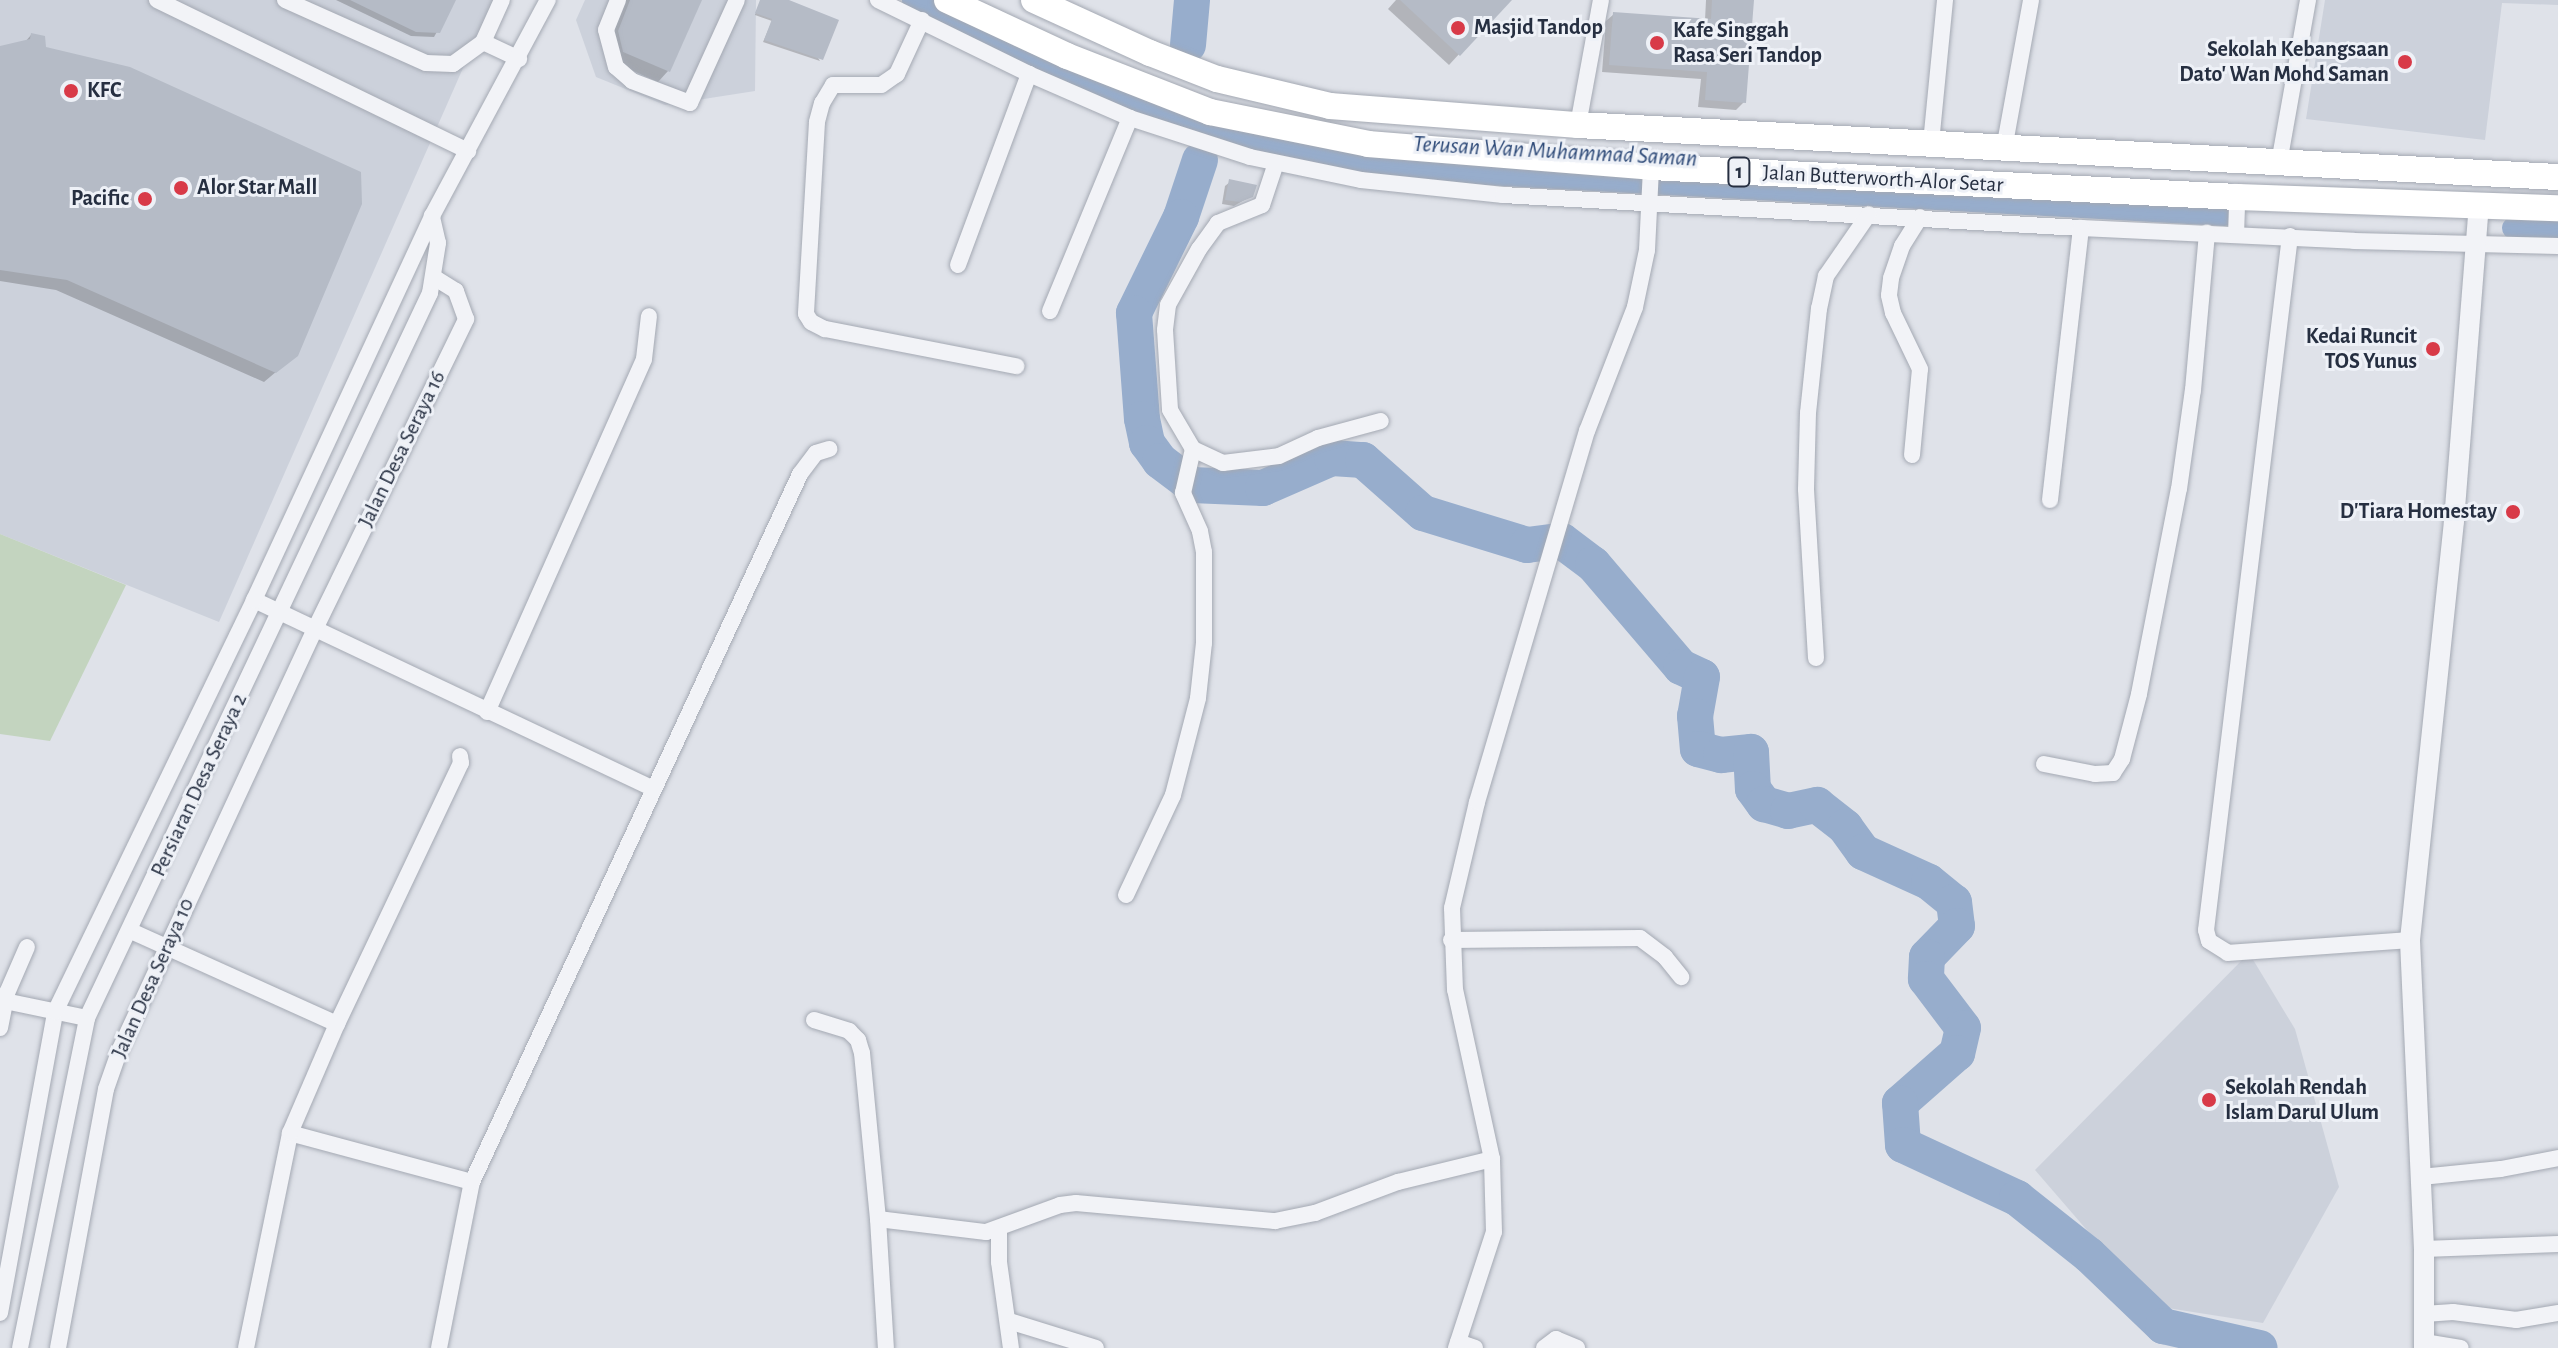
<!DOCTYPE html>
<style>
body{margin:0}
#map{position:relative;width:2558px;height:1348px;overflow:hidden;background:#dfe2e9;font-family:"Alegreya Sans",sans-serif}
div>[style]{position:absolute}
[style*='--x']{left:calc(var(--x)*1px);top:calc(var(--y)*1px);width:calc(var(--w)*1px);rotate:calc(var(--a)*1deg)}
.built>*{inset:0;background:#ccd1db}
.green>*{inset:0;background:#c3d4bf}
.shadow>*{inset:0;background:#0003}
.canal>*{height:22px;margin:-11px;padding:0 11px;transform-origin:11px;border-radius:11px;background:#97adcc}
.river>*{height:36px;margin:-18px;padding:0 18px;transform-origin:18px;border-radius:18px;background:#97adcc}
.building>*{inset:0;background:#b5bbc6}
.roads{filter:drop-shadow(0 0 2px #a4a9b3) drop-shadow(0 0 2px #a4a9b3)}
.minor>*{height:16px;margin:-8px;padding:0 8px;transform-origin:8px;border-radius:8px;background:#f2f3f7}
.tertiary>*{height:20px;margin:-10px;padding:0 10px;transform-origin:10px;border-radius:10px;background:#f2f3f7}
.primary>*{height:26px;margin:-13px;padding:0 13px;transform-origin:13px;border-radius:13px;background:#fff}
.dots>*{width:22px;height:22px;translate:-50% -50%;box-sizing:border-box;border:4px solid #eef1f7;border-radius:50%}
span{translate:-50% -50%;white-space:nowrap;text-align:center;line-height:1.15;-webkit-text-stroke:6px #eef1f7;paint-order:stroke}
.shield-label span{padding:2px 6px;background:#eef1f7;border:2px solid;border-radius:6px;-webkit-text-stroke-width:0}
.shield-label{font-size:20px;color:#262f41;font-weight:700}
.poi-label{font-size:22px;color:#262f41;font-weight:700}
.left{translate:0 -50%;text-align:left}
.right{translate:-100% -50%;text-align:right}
.street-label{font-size:22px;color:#262f41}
.water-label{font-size:24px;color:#2e4a78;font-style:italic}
</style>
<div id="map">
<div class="built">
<div style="clip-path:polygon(0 0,493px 0,219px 622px,0 534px)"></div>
<div style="clip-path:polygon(585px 0,756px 0,755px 91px,665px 105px,596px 77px,576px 20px)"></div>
<div style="clip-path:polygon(2325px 0,2558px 0,2558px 5px,2502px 3px,2485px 140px,2306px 119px)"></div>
<div style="clip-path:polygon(2249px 953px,2295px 1029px,2339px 1187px,2263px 1323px,2161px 1307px,2111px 1258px,2035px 1170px)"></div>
</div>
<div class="green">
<div style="clip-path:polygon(0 534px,126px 585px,50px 741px,0 734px)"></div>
</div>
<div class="shadow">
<div style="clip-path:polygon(336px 0,455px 0,434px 37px,411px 36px)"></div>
<div style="clip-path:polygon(626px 0,700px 0,668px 71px,658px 82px,613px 62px,608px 42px)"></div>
<div style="clip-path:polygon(761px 0,783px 0,820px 61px,763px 42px,772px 21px,755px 15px)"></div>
<div style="clip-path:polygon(1396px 0,1509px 0,1449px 65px,1388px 9px)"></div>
<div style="clip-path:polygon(1706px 0,1752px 0,1744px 102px,1736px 110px,1698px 107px,1701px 79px,1602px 72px,1606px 21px,1614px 14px,1705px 20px)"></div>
<div style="clip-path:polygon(31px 35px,296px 355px,264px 382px,56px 290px,0 281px,0 48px,25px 42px)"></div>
<div style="clip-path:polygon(1230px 182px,1251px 196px,1234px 206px,1222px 204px,1225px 186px)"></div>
</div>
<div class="canal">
<div style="--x:913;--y:0;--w:237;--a:24.9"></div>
<div style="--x:1128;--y:100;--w:121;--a:18.3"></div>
<div style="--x:1243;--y:138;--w:137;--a:12.6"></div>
<div style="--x:1377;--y:168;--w:849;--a:3.17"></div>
<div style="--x:2513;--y:228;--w:45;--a:2.5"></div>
</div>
<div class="river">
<div style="--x:1188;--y:45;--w:45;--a:-84.9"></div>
<div style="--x:1200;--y:160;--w:60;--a:108.4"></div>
<div style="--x:1181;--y:217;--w:107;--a:116.1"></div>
<div style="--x:1134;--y:313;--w:106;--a:85.7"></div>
<div style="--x:1142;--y:419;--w:25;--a:78"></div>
<div style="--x:1147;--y:443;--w:22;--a:54"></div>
<div style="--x:1160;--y:461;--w:40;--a:37"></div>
<div style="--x:1192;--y:485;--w:71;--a:2.4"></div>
<div style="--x:1263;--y:488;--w:75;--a:-23.5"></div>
<div style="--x:1332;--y:458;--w:31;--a:4"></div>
<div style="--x:1363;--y:460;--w:80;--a:41.5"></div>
<div style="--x:1423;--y:513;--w:109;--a:17.1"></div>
<div style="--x:1527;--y:545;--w:35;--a:-7"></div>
<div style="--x:1562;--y:541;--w:39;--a:37"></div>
<div style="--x:1593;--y:564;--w:135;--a:49.5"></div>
<div style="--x:1681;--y:667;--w:23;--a:25"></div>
<div style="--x:1702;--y:677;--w:40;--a:100"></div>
<div style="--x:1695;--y:716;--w:33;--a:85"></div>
<div style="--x:1698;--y:749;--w:24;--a:15"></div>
<div style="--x:1721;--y:755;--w:30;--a:-6"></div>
<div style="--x:1751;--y:752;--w:37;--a:87"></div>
<div style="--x:1753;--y:789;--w:19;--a:54"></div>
<div style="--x:1764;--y:804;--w:25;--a:16"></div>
<div style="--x:1788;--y:811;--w:30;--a:-12"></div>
<div style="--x:1817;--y:805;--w:36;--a:38"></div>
<div style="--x:1845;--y:827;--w:31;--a:54"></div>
<div style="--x:1863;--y:852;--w:72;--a:24.4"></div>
<div style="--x:1929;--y:882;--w:32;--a:39"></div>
<div style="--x:1954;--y:902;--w:24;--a:83"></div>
<div style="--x:1957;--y:926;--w:43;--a:134.1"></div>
<div style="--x:1927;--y:957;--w:22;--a:93"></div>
<div style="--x:1926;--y:979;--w:61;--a:52.9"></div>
<div style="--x:1963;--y:1028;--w:26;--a:103"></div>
<div style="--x:1957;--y:1053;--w:76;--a:138.7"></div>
<div style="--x:1900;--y:1103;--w:42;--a:85.9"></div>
<div style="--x:1903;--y:1145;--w:126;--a:24.9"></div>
<div style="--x:2017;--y:1198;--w:92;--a:38.4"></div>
<div style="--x:2089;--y:1255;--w:103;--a:43.8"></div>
<div style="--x:2163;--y:1326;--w:99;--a:12.8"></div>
</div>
<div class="building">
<div style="clip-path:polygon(350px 0,456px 0,440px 33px,416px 32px)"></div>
<div style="clip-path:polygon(630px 0,702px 0,670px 72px,623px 52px,618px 31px)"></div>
<div style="clip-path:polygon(760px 0,789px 0,839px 20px,823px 60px,764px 40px,772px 19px,755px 13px)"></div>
<div style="clip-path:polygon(1400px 0,1512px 0,1460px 56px)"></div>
<div style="clip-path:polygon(1712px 0,1754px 0,1746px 103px,1705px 100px,1707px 72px,1609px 65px,1613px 12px,1711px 19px)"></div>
<div style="clip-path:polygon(31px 33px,45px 36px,46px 47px,130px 67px,361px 172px,362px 204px,298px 356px,276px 373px,67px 280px,0 270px,0 46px,30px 39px)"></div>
<div style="clip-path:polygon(1229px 179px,1257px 185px,1253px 197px,1240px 202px,1225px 200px)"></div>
</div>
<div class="roads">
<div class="minor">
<div style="--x:157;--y:0;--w:346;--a:25.9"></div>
<div style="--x:285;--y:0;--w:154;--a:24.1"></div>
<div style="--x:426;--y:63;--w:27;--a:2"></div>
<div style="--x:453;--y:64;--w:37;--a:-36"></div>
<div style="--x:483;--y:42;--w:46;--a:-65.7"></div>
<div style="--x:618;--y:0;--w:32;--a:112"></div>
<div style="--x:606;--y:30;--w:38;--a:75"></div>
<div style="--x:616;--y:67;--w:21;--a:41"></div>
<div style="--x:632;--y:81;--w:62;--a:20.8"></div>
<div style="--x:690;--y:103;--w:113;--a:-65.5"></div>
<div style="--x:878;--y:0;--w:168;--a:26.1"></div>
<div style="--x:1029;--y:74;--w:110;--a:23.5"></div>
<div style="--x:1130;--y:118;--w:126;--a:18"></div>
<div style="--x:1250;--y:157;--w:113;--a:11.7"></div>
<div style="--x:1361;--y:180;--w:143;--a:6"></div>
<div style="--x:1503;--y:195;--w:579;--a:3.27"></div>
<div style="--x:2081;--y:228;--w:273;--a:2.7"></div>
<div style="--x:2354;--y:241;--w:204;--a:1.4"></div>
<div style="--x:922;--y:20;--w:60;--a:114.8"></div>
<div style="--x:897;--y:74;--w:19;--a:145"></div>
<div style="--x:881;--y:85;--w:48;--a:180"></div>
<div style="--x:833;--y:85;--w:21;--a:121"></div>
<div style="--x:822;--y:103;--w:20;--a:105"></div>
<div style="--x:817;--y:122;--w:192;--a:93.3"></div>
<div style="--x:806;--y:314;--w:9;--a:58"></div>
<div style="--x:811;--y:322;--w:16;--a:27"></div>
<div style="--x:825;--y:329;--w:195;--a:11"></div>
<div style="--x:483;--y:42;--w:40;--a:25"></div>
<div style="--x:1578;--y:125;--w:127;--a:-79.6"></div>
<div style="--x:1931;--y:143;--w:144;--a:-84.4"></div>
<div style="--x:2004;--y:149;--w:151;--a:-79.7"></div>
<div style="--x:1276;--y:163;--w:44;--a:108.4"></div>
<div style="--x:1262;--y:205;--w:48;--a:157.8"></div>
<div style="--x:1218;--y:223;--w:32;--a:126"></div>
<div style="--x:1199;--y:249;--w:64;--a:119"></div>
<div style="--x:1168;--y:305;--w:25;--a:97"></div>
<div style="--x:1165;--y:330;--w:80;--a:86.4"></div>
<div style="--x:1170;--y:410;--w:45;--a:59.5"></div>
<div style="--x:1193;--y:449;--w:33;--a:25"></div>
<div style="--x:1223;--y:463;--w:56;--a:-7.1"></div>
<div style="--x:1279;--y:456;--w:43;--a:-24.8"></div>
<div style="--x:1318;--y:438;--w:65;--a:-15.1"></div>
<div style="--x:2279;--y:163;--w:166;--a:-79.9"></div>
<div style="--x:2236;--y:235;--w:38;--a:-88"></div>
<div style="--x:2290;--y:236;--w:699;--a:96.9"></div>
<div style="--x:2206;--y:930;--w:11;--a:75"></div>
<div style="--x:2209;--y:941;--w:22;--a:32"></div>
<div style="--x:2228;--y:953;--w:182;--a:-4.1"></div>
<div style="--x:958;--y:265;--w:204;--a:-69.6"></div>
<div style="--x:1050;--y:311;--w:209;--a:-67.5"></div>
<div style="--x:1912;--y:455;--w:86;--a:-84.7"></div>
<div style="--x:1920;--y:369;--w:62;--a:-115.7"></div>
<div style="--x:1893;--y:313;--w:18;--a:-103"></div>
<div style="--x:1889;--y:295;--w:17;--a:-83"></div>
<div style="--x:1891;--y:278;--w:34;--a:-71"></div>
<div style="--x:1902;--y:246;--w:34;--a:-58"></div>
<div style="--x:2050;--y:500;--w:274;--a:-83.5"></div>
<div style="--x:254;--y:600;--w:441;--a:25.3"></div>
<div style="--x:1816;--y:658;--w:169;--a:-93.4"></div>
<div style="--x:1806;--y:489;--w:76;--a:-88.5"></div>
<div style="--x:1808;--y:413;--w:105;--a:-84"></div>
<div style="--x:1819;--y:309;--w:34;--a:-78"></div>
<div style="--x:1826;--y:276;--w:75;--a:-55.3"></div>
<div style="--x:487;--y:712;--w:386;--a:-66"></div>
<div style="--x:644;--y:359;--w:43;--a:-83.4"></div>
<div style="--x:2044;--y:764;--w:52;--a:11.1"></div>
<div style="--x:2095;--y:774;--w:18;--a:-3"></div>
<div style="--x:2113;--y:773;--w:17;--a:-57"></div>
<div style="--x:2122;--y:759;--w:67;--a:-75.3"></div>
<div style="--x:2139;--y:694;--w:209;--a:-79"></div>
<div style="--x:2179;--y:489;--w:100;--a:-82"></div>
<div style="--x:2193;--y:390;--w:158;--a:-84.9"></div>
<div style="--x:1126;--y:895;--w:110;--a:-64.8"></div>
<div style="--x:1173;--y:795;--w:100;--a:-75.5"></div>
<div style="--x:1198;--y:698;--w:55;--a:-83.8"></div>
<div style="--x:1204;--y:643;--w:91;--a:-90"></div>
<div style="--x:1204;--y:552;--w:21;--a:-101"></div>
<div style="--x:1200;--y:531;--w:42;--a:-114.1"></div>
<div style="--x:1183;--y:493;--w:45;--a:-77.2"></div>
<div style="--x:131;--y:931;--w:226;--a:24.3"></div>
<div style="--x:1451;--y:940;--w:189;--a:-0.6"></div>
<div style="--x:1640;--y:938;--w:31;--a:37"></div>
<div style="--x:1665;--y:957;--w:26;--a:51"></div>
<div style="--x:0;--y:1000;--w:89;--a:11.7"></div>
<div style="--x:814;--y:1020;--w:37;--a:17"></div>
<div style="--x:849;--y:1031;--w:13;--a:45"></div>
<div style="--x:858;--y:1040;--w:14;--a:73"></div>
<div style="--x:862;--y:1053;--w:167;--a:84.5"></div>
<div style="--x:878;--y:1219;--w:129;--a:86.5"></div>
<div style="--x:0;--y:1028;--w:36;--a:-79"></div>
<div style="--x:7;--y:993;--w:50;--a:-66.5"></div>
<div style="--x:290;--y:1133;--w:188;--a:15.1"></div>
<div style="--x:2421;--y:1177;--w:80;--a:-5.7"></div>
<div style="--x:2501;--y:1169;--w:58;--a:-10.9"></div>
<div style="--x:878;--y:1219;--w:109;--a:6.9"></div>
<div style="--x:986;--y:1232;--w:79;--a:-20"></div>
<div style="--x:1060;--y:1205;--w:16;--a:-7"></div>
<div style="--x:1076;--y:1203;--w:200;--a:5.2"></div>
<div style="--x:1275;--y:1221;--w:41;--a:-11.3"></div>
<div style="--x:1315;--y:1213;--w:89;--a:-20.5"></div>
<div style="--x:1398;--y:1182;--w:97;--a:-13.7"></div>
<div style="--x:999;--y:1230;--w:32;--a:90"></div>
<div style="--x:999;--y:1262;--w:87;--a:82.1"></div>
<div style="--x:2424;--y:1249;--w:134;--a:-2.1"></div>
<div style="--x:0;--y:1313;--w:306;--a:-79.6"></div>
<div style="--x:55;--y:1012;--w:458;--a:-64.2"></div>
<div style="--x:254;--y:600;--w:423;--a:-65.1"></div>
<div style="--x:432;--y:216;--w:245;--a:-61.8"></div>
<div style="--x:2424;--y:1314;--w:29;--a:-4"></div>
<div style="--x:2453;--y:1312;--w:64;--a:7.2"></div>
<div style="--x:2516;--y:1320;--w:43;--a:-9.5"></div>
<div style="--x:1009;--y:1321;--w:91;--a:17.2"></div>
<div style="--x:1458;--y:1342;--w:18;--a:19"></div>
<div style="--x:2424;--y:1342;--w:37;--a:9"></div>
<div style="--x:20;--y:1348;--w:337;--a:-78.5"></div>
<div style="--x:87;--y:1018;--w:802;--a:-64.68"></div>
<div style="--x:430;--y:293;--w:51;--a:-80.9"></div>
<div style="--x:438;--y:243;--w:28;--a:-103"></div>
<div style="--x:58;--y:1348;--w:263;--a:-79.5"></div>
<div style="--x:106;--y:1089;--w:42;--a:-70.7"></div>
<div style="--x:120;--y:1049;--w:463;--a:-65.1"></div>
<div style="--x:315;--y:629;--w:345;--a:-64"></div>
<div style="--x:466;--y:319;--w:30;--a:-110"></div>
<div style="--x:456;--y:291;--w:26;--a:-148"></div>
<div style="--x:246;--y:1348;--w:219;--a:-78.4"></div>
<div style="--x:290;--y:1133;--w:119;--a:-66.7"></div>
<div style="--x:337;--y:1024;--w:289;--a:-64.6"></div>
<div style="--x:461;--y:763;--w:7;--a:-98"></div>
<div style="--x:439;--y:1348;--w:169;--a:-78.8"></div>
<div style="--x:472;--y:1182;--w:780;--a:-65.14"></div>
<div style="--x:800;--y:474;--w:26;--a:-53"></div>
<div style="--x:816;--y:453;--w:14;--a:-17"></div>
<div style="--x:1456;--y:1348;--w:122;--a:-71.9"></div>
<div style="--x:1494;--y:1232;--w:73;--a:-91.6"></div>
<div style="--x:1492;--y:1159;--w:173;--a:-102.3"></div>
<div style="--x:1455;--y:990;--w:82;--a:-92.1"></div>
<div style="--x:1452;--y:908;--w:109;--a:-76.7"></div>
<div style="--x:1477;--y:802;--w:387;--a:-73.5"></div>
<div style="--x:1587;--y:431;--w:133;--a:-68.8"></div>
<div style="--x:1635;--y:307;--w:58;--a:-78.1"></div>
<div style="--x:1647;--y:250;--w:83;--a:-87.2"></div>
<div style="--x:1544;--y:1348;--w:15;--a:-37"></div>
<div style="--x:1556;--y:1339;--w:23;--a:23"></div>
</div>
<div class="tertiary">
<div style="--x:2424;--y:1348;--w:99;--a:-90"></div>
<div style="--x:2424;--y:1249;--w:309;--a:-92.6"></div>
<div style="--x:2410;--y:940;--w:421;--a:-84"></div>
<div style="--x:2454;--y:521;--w:318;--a:-85.5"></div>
</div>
<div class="primary">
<div style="--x:947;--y:0;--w:132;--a:25"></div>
<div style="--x:1067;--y:56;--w:154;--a:21.4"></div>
<div style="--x:1210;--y:112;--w:161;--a:11.4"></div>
<div style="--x:1368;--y:144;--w:284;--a:4.6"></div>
<div style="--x:1651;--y:167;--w:587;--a:2.93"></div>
<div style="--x:2237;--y:197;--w:321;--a:2"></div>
<div style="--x:1034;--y:0;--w:128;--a:24.6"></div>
<div style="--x:1150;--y:53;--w:72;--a:21.2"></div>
<div style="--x:1217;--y:79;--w:116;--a:13.4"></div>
<div style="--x:1330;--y:106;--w:249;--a:4.4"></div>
<div style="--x:1578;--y:125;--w:981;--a:3.04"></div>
</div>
</div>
<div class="dots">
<div style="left:1458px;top:28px;background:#d83a48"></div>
<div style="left:1657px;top:43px;background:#d83a48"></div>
<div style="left:2405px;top:62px;background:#d83a48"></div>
<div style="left:71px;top:91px;background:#d83a48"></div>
<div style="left:181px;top:188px;background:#d83a48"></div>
<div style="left:145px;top:199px;background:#d83a48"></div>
<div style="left:2433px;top:349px;background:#d83a48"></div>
<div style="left:2513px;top:512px;background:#d83a48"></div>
<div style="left:2209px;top:1100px;background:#d83a48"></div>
</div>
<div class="shield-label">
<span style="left:1739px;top:172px">1</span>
</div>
<div class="poi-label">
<span class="left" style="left:1474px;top:28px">Masjid Tandop</span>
<span class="left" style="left:1673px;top:43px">Kafe Singgah<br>Rasa Seri Tandop</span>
<span class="right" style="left:2389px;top:62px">Sekolah Kebangsaan<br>Dato' Wan Mohd Saman</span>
<span class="left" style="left:87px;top:91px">KFC</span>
<span class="left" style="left:197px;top:188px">Alor Star Mall</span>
<span class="right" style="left:129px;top:199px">Pacific</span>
<span class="right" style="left:2417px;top:349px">Kedai Runcit<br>TOS Yunus</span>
<span class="right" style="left:2497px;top:512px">D'Tiara Homestay</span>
<span class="left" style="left:2225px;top:1100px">Sekolah Rendah<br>Islam Darul Ulum</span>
</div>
<div class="street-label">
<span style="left:1883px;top:179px;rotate:3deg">Jalan Butterworth-Alor Setar</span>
<span style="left:402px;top:449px;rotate:-64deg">Jalan Desa Seraya 16</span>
<span style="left:199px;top:785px;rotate:-65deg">Persiaran Desa Seraya 2</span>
<span style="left:153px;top:978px;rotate:-66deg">Jalan Desa Seraya 10</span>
</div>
<div class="water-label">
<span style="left:1555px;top:152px;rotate:3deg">Terusan Wan Muhammad Saman</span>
</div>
</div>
